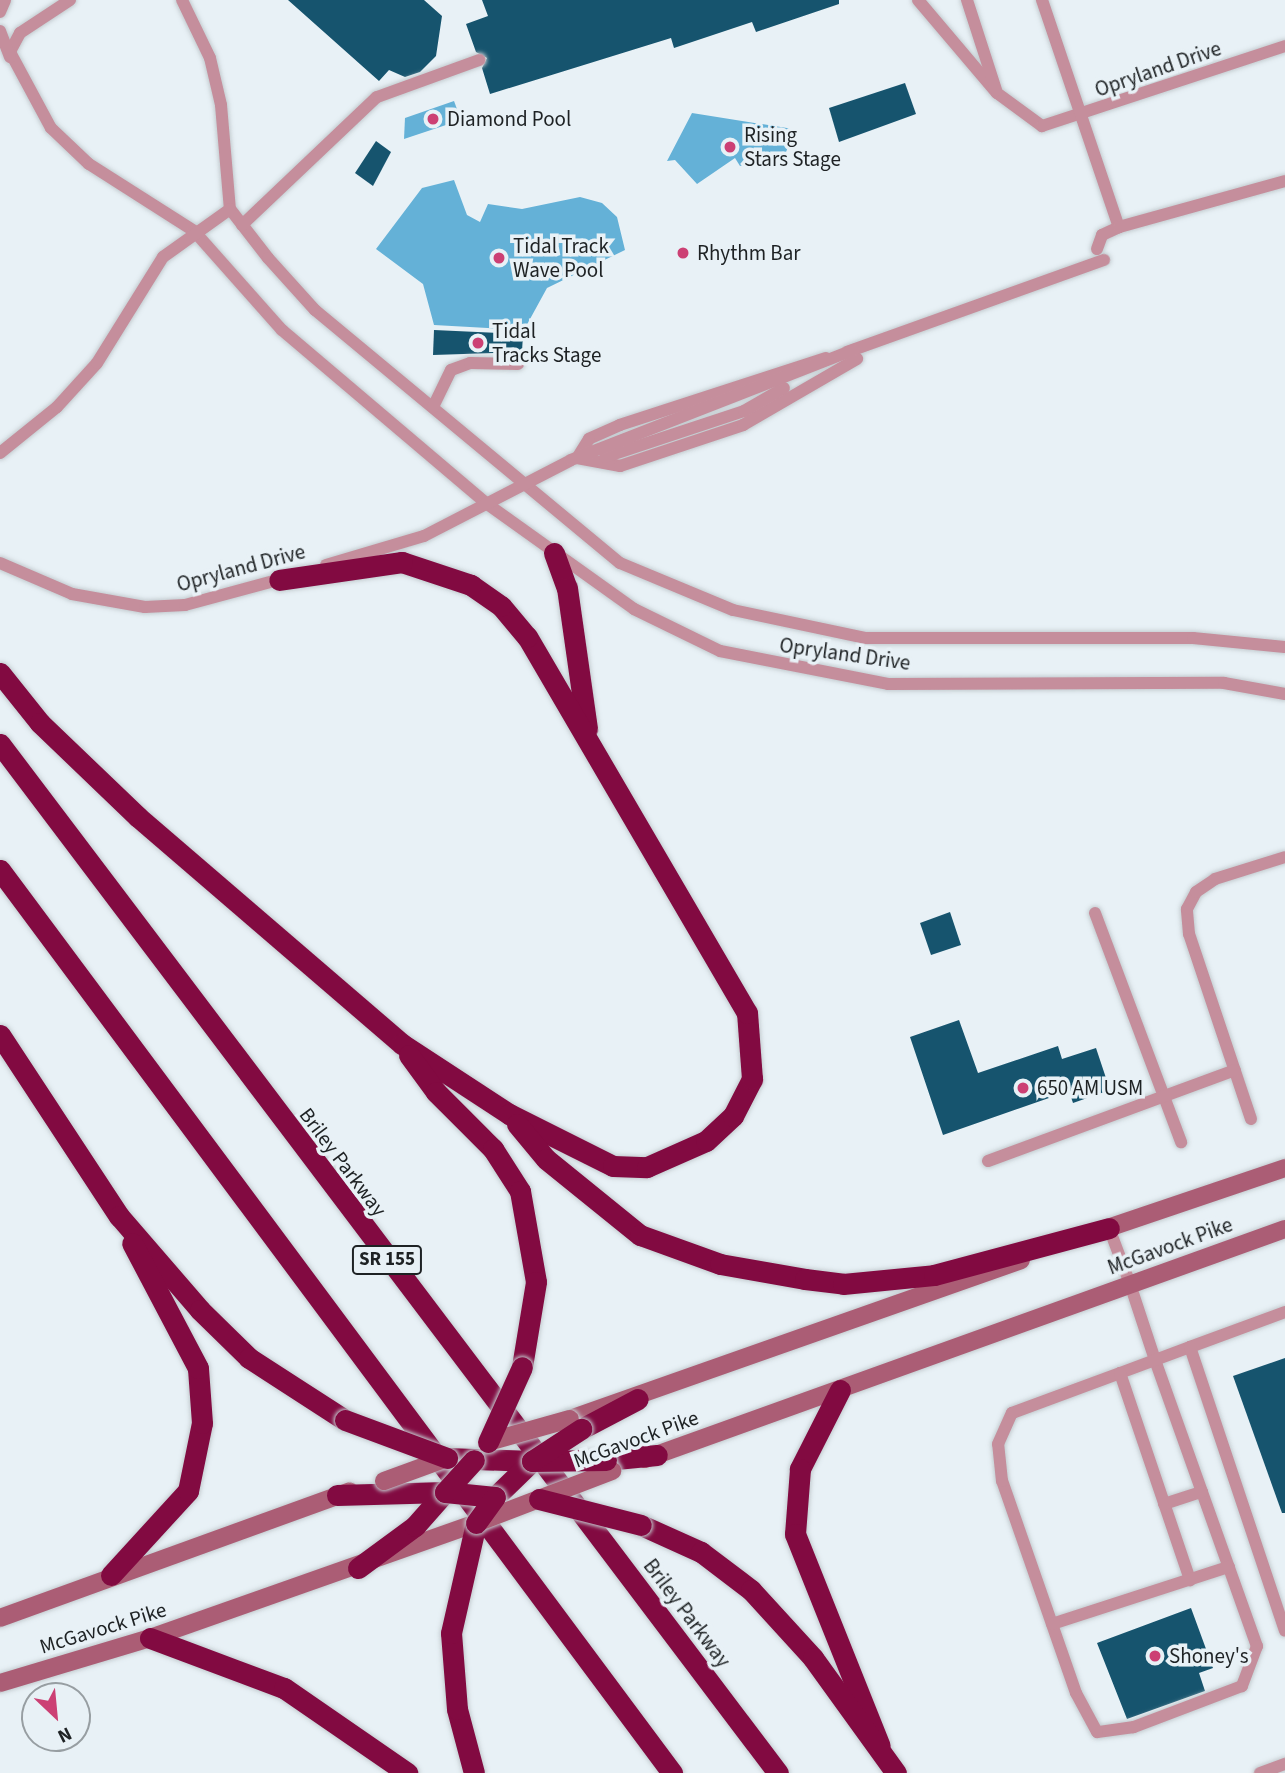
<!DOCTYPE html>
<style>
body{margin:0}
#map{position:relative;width:1285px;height:1773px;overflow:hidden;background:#e8f1f6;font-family:"Source Sans 3",sans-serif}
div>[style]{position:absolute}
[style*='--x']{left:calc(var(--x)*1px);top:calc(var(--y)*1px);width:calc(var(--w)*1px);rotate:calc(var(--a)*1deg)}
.water>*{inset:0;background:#64b1d7}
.building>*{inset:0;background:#16546e}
.roads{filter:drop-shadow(0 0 2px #c4ccd0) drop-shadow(0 0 2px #c4ccd0)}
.lane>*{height:12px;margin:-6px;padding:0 6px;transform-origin:6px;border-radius:6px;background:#c58e9c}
.secondary>*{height:18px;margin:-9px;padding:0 9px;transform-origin:9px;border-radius:9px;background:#ab5d75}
.highway>*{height:21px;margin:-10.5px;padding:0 10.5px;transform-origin:10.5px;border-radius:10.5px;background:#820a41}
.bridges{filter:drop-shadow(0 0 2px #c4ccd0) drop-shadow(0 0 2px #c4ccd0)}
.secondary-bridge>*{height:18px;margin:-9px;padding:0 9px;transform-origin:9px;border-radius:9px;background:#ab5d75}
.highway-bridge>*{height:21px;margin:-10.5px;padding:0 10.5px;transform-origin:10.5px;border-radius:10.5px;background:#820a41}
.dots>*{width:19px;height:19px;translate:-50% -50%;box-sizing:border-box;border:4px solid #e8f1f6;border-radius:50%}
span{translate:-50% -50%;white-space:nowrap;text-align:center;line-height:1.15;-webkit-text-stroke:7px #e8f1f6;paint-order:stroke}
.shield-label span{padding:2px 5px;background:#e8f1f6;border:2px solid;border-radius:5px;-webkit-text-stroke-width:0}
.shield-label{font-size:19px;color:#1e2224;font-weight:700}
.street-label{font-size:21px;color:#1e2224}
.poi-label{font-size:21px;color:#1e2224}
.left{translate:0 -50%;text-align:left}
.north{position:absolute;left:21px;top:1682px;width:70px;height:70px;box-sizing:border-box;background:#e8f1f6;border:2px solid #979ea2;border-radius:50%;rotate:154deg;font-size:19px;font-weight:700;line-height:28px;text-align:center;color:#1e2224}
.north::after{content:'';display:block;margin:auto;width:24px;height:32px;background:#cc4074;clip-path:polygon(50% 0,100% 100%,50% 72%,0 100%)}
</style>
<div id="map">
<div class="water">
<div style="clip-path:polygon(454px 101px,461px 120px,404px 139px,405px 118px)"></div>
<div style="clip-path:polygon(692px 113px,793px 129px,793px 135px,786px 152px,740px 166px,735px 158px,697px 184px,675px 160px,667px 161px)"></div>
<div style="clip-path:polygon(454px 180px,467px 215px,480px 222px,488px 204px,522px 209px,580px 197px,602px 203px,617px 217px,625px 250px,547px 288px,524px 330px,434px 325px,423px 284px,376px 249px,422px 188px)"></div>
</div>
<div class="building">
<div style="clip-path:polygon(288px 0,424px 0,442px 16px,436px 56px,420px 72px,405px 77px,389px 70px,379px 81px)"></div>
<div style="clip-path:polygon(482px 0,839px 0,839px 4px,756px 32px,752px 22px,674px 48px,671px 38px,490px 94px,482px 68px,487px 58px,476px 52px,466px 24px,488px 16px)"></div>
<div style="clip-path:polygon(905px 83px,916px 114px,839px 142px,829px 108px)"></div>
<div style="clip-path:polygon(376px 141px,391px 152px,373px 186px,355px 173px)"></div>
<div style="clip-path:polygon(434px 330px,523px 334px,522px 352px,433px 355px)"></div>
<div style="clip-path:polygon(950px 912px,961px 945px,931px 955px,920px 923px)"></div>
<div style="clip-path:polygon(959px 1020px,978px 1073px,1058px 1046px,1062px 1059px,1096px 1048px,1110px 1090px,1073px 1103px,1069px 1091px,943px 1135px,910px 1037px)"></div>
<div style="clip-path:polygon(1285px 1358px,1285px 1513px,1282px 1513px,1233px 1376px)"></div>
<div style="clip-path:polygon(1191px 1608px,1213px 1668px,1199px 1673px,1205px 1691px,1127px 1719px,1097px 1643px)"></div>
</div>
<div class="roads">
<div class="lane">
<div style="--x:70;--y:0;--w:60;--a:146.6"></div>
<div style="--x:20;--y:33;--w:21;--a:118"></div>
<div style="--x:10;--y:52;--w:86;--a:61.7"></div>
<div style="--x:51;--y:128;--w:52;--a:43.5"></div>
<div style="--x:89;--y:164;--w:125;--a:32.5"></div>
<div style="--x:194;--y:231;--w:132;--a:48.4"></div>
<div style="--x:282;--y:330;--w:267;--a:40.3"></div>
<div style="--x:486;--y:503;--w:182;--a:35.6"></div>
<div style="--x:634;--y:609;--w:96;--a:26"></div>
<div style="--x:720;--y:651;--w:171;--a:11.1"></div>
<div style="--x:888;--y:684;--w:336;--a:-0.2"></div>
<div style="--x:1224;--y:683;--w:62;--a:10.2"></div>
<div style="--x:182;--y:0;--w:64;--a:64.2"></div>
<div style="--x:210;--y:58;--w:48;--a:76.8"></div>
<div style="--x:221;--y:105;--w:104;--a:85.1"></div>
<div style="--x:230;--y:209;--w:62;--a:52.2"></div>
<div style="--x:268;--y:258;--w:70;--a:47.9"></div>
<div style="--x:315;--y:310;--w:396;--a:39.7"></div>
<div style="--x:620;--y:563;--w:122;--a:22.6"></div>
<div style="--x:733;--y:610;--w:136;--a:11.9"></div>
<div style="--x:866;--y:638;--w:327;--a:0"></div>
<div style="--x:1193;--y:638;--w:92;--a:5.6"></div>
<div style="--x:918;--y:0;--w:122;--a:49.7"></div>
<div style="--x:997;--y:93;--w:56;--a:36.3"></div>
<div style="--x:1042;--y:126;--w:256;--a:-18.2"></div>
<div style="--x:967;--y:0;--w:95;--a:72.1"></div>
<div style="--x:1042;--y:0;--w:240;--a:71.3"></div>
<div style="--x:0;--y:12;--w:13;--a:-67"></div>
<div style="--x:0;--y:31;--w:28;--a:69"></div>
<div style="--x:242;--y:225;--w:186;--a:-43.5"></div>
<div style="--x:377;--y:97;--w:109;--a:-19.9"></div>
<div style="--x:1097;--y:249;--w:15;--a:-70"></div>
<div style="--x:1102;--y:235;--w:19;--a:-25"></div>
<div style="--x:1119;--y:227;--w:172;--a:-15.5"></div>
<div style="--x:847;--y:352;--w:273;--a:-19.7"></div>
<div style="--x:826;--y:358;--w:217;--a:162"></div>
<div style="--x:620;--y:425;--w:34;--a:156"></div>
<div style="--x:589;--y:439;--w:22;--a:122"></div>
<div style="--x:577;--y:458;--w:44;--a:10.5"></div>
<div style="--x:620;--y:466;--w:130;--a:-18.4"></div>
<div style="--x:743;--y:425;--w:132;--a:-30.1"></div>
<div style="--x:433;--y:407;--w:41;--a:-64.1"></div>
<div style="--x:451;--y:370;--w:20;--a:-20"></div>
<div style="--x:470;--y:363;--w:48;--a:1.2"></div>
<div style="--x:0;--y:453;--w:73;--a:-38.9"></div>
<div style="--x:57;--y:407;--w:59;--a:-47.7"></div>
<div style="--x:97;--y:363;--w:125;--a:-58.1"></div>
<div style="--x:163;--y:257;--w:82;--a:-35.6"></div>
<div style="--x:605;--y:457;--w:146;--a:-18.3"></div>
<div style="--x:744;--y:411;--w:46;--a:-29.9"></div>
<div style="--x:0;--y:563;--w:78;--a:23.3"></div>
<div style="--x:72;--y:594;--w:74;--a:10.1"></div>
<div style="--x:145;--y:607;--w:40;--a:-2.9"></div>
<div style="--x:185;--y:605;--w:104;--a:-15.1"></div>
<div style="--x:326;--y:565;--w:102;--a:-16.5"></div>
<div style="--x:424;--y:536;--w:165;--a:-27.3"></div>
<div style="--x:571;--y:460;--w:303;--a:-21.3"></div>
<div style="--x:1095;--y:913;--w:245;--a:69.4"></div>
<div style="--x:1251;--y:1119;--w:195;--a:-108.5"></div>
<div style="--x:1189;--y:934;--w:25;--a:-95"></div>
<div style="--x:1187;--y:909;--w:19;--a:-62"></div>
<div style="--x:1196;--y:892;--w:23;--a:-34"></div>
<div style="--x:1215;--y:879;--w:73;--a:-17.4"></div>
<div style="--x:988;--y:1161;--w:263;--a:-20.2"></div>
<div style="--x:1109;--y:1228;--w:60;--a:69.4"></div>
<div style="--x:1130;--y:1284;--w:80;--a:71.8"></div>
<div style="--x:1155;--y:1360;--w:304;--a:70.4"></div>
<div style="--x:1257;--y:1646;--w:43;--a:110.6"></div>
<div style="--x:1242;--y:1686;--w:116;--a:159.2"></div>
<div style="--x:1134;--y:1727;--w:37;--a:172"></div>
<div style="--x:1097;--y:1732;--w:44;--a:-118.3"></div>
<div style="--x:1076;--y:1693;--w:225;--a:-109.2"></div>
<div style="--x:1002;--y:1481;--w:37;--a:-96"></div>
<div style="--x:998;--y:1444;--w:34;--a:-66"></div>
<div style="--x:1012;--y:1413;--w:115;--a:-20.3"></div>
<div style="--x:1120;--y:1373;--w:75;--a:-20.4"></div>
<div style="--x:1190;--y:1347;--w:101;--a:-20.2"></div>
<div style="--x:1190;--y:1347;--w:299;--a:71.5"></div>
<div style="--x:1120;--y:1373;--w:219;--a:71.3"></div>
<div style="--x:1164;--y:1504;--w:40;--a:-18"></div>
<div style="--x:1052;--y:1624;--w:186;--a:-17.9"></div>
<div style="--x:1260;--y:1773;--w:27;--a:-20"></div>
</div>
<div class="secondary">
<div style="--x:1096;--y:1232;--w:200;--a:-18.7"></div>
<div style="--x:570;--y:1419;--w:478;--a:-19.4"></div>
<div style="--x:645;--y:1459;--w:680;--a:-19.77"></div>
<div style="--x:0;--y:1618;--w:372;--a:-19.9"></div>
<div style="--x:0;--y:1683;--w:157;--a:-16.7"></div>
<div style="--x:150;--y:1638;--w:346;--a:-19.4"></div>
</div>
<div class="highway">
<div style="--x:554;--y:553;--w:37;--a:70"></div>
<div style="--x:567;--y:588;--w:142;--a:81.9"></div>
<div style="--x:0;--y:673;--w:64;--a:51.3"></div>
<div style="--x:40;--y:723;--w:136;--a:43.8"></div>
<div style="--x:138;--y:817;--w:348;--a:40.7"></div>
<div style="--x:402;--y:1044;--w:128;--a:33.2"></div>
<div style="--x:509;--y:1114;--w:116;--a:26.6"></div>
<div style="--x:613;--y:1166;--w:34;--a:2"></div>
<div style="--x:647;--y:1167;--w:64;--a:-23.8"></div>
<div style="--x:706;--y:1141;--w:37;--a:-43"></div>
<div style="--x:733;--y:1116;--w:42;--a:-62.8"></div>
<div style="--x:752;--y:1079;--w:66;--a:-94.3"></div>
<div style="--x:747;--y:1013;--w:436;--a:-120.3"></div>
<div style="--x:527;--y:637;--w:40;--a:-130"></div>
<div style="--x:501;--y:606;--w:37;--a:-145"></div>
<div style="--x:471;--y:585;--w:73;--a:-161.6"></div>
<div style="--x:402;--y:562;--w:124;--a:171.7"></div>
<div style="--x:0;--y:744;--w:1290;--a:52.91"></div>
<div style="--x:0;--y:870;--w:1126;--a:53.34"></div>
<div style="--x:0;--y:1035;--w:217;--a:56.7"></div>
<div style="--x:119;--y:1216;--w:124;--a:49.2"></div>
<div style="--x:200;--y:1310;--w:69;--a:44.4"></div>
<div style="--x:249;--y:1358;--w:114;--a:32.9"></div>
<div style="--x:409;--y:1055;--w:46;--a:53.9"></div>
<div style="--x:436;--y:1092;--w:81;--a:45"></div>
<div style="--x:493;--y:1149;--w:50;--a:57.3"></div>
<div style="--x:520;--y:1191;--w:92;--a:80"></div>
<div style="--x:536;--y:1282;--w:86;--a:99.4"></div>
<div style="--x:517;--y:1124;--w:45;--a:50.4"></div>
<div style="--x:546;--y:1159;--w:121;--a:39"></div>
<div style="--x:640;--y:1235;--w:85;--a:19.9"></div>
<div style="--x:720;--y:1264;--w:86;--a:10"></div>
<div style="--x:805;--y:1279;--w:38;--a:7"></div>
<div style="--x:843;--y:1284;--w:91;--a:-5.6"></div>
<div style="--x:934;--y:1275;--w:181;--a:-15"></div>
<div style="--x:840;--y:1390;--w:89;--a:116.9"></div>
<div style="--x:800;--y:1469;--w:65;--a:94.4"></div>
<div style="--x:795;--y:1534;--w:228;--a:68.2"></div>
<div style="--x:581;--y:1429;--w:64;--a:-27.8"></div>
<div style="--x:447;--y:1458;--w:85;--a:2"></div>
<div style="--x:606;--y:1460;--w:51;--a:-5.6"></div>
<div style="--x:337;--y:1495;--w:108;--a:-1.6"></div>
<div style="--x:495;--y:1497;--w:52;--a:-44.2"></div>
<div style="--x:641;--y:1525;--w:66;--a:24.2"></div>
<div style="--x:701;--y:1552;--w:63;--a:37.2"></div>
<div style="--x:751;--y:1590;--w:92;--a:47.6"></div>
<div style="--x:813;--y:1658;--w:142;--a:54.2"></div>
<div style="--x:358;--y:1568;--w:71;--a:-36.4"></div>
<div style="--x:415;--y:1526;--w:45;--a:-48.6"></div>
<div style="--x:111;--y:1575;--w:114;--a:-47.5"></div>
<div style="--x:188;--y:1491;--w:69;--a:-78.4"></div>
<div style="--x:202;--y:1423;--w:55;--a:-94.2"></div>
<div style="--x:198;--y:1368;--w:141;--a:-117.8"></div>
<div style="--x:150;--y:1638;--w:143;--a:20.5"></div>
<div style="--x:284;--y:1688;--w:150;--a:34.6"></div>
<div style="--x:474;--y:1773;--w:66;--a:-104.9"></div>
<div style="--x:457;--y:1709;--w:76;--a:-94.5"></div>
<div style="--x:451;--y:1633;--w:113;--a:-77.2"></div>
</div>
</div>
<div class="bridges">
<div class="secondary-bridge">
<div style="--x:488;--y:1442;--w:85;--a:-15.7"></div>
<div style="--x:384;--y:1481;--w:67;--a:-20.1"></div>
<div style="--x:476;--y:1523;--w:146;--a:-20.9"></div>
</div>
<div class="highway-bridge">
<div style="--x:345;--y:1420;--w:109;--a:20.4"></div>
<div style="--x:488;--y:1442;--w:82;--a:-65.6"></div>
<div style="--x:532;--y:1461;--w:74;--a:-0.8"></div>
<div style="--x:532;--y:1461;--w:59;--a:-33.1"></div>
<div style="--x:445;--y:1492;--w:50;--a:5.7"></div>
<div style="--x:445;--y:1492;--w:43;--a:-47.8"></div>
<div style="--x:539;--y:1499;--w:105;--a:14.3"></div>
<div style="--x:476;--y:1523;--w:32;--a:-54"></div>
</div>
</div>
<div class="dots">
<div style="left:433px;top:119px;background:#cc4074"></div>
<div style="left:730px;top:147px;background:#cc4074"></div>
<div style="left:683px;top:253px;background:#cc4074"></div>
<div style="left:499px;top:258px;background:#cc4074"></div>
<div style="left:478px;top:343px;background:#cc4074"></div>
<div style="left:1023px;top:1088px;background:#cc4074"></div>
<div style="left:1155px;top:1656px;background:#cc4074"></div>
</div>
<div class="shield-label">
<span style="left:387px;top:1260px">SR 155</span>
</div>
<div class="street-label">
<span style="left:1158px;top:69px;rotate:-19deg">Opryland Drive</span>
<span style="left:241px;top:568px;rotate:-15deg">Opryland Drive</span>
<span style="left:845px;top:654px;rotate:8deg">Opryland Drive</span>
<span style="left:343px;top:1162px;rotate:53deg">Briley Parkway</span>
<span style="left:1170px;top:1246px;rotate:-20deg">McGavock Pike</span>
<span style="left:636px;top:1439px;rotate:-20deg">McGavock Pike</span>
<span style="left:687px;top:1613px;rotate:53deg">Briley Parkway</span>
<span style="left:103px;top:1628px;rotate:-17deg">McGavock Pike</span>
</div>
<div class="poi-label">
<span class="left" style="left:447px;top:119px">Diamond Pool</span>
<span class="left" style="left:744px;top:147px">Rising<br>Stars Stage</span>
<span class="left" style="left:513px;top:258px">Tidal Track<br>Wave Pool</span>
<span class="left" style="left:697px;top:253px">Rhythm Bar</span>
<span class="left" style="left:492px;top:343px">Tidal<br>Tracks Stage</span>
<span class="left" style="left:1037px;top:1088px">650 AM USM</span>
<span class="left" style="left:1169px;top:1656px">Shoney's</span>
</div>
<div class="north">N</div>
</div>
